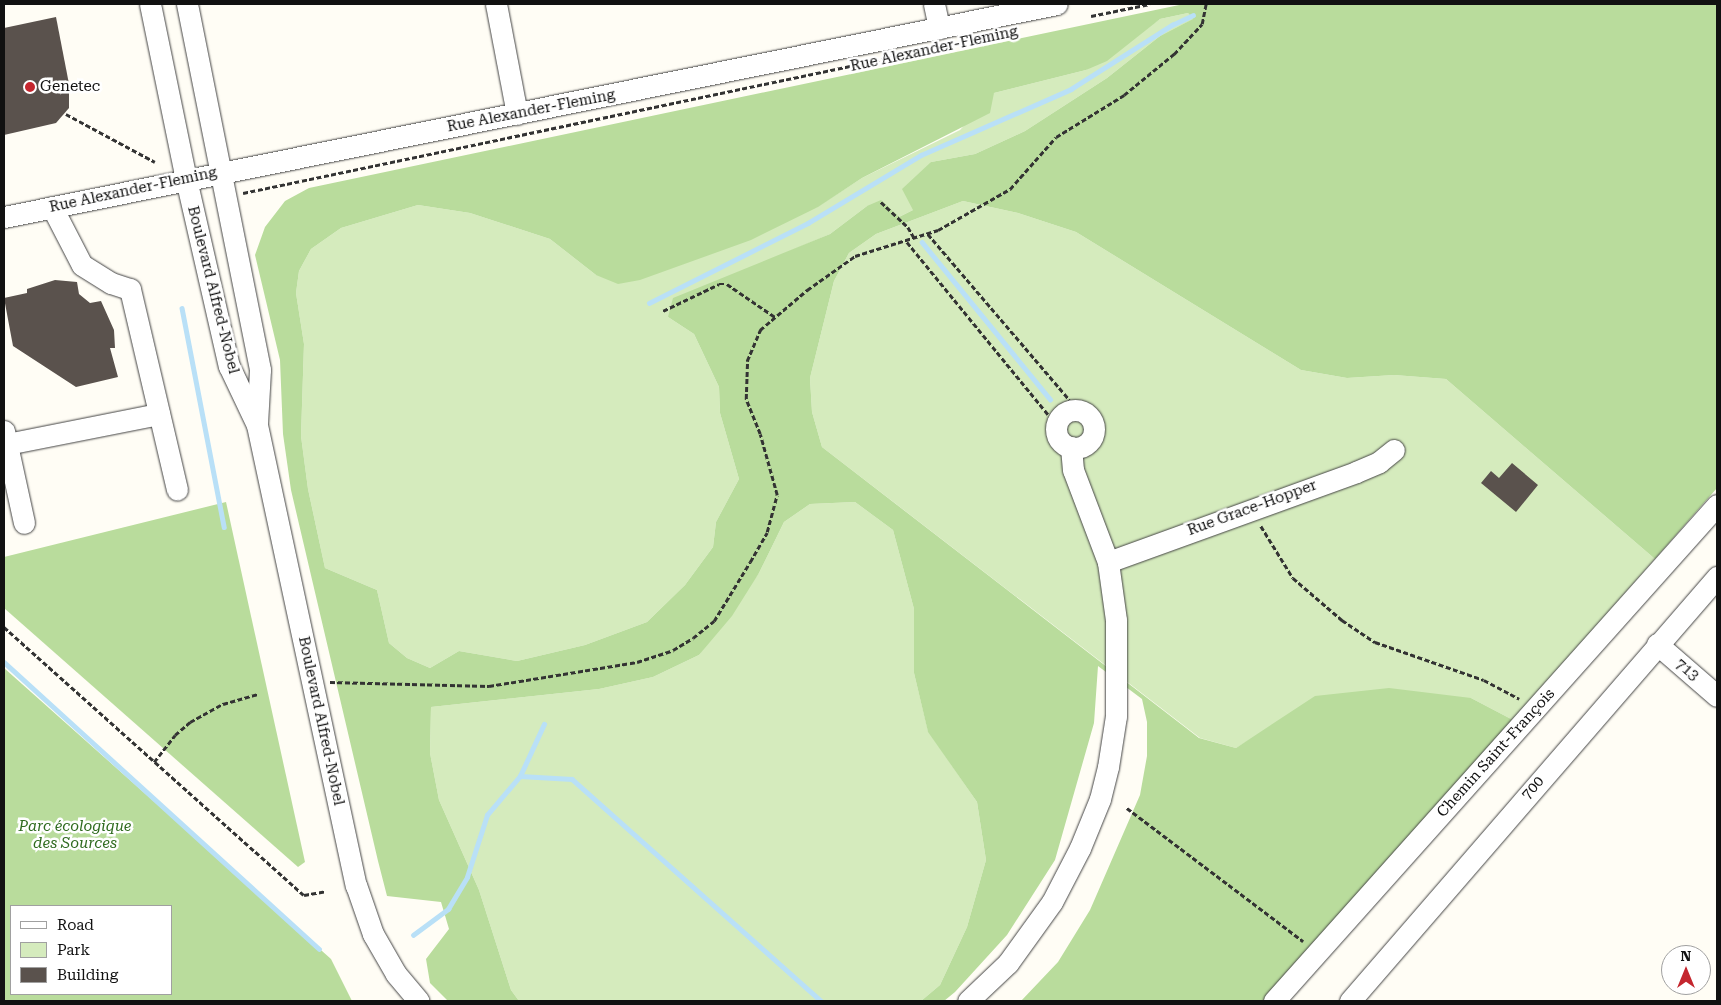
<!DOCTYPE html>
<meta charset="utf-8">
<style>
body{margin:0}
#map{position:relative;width:1721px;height:1005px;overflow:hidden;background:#fffdf5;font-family:"Roboto Serif",serif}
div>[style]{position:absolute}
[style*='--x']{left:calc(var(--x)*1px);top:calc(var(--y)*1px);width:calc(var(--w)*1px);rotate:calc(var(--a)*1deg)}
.green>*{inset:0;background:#d5ebbd}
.forest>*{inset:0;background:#b9dc9c}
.stream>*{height:4.5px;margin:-2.25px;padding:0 2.25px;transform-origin:2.25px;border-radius:2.25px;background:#b9e0f7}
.building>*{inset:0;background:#5a524d}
.path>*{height:2.5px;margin-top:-1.25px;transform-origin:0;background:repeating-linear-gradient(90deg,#333 0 5px,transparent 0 7.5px)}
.roads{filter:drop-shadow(0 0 1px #444) drop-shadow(0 0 1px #444)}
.minor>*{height:21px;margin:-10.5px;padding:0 10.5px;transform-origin:10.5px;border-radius:10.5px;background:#fff}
.minor>.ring{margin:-10.5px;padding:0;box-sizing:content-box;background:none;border:21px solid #fff;border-radius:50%}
.dots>*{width:14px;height:14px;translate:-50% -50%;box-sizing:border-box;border:2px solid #fff;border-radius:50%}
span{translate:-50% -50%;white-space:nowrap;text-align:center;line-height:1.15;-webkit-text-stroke:5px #fff;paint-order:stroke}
.street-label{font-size:15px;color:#111}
.poi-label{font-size:15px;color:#111}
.left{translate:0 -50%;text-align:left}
.park-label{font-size:15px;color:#2f6b1f;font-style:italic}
.frame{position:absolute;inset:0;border:5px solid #111;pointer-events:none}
.legend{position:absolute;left:10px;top:905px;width:162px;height:90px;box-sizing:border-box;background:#fff;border:1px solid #a0a0a0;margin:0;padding:6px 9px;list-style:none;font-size:15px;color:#111}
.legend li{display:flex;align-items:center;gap:10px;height:25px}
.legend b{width:25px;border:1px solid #a0a0a0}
.north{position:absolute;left:1661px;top:945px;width:50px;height:50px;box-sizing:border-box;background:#fff;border:1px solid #a0a0a0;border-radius:50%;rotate:0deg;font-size:14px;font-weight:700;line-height:20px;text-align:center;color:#111}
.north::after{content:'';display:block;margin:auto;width:18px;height:22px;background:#c4262e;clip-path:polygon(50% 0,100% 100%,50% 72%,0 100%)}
</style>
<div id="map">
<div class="green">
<div style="clip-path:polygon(1188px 13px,1194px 19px,1160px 36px,1107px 78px,1025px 131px,975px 154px,931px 162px,913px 210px,899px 217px,867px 206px,830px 234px,762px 263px,668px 317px,694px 334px,719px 387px,720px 413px,739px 479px,716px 522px,713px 547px,685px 585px,647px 622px,585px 645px,517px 661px,459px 651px,430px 668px,407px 658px,389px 643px,377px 590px,325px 568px,308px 489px,301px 436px,304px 344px,296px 293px,299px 271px,311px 249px,341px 228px,418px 205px,470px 213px,550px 239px,596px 275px,817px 207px,862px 178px,960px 130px,994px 93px,1086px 70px,1160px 19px)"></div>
<div style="clip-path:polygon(963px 201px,1018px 213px,1076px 232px,1301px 370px,1347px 378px,1394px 375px,1446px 379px,1655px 559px,1513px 720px,1471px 698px,1271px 727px,1236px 748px,1200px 738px,822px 447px,812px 412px,810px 378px,834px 281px,849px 253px,876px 234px)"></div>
<div style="clip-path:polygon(855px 502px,893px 530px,914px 609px,914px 673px,928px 731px,977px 802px,986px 860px,967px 927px,940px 985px,921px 1001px,519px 1001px,511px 990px,479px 890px,439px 800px,430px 753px,431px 707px,599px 689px,653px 677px,699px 655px,759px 573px,784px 522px,810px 504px)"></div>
</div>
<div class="forest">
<div style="clip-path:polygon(evenodd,1184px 4px,1717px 4px,1717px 488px,1655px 559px,1446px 379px,1394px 375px,1347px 378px,1301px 370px,1076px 232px,1018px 213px,963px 201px,876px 234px,849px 253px,834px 281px,810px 378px,812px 412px,822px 447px,1199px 738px,1236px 748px,1315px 696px,1389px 688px,1471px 698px,1513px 720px,1266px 1001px,1021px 1001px,1058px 962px,1090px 910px,1140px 795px,1147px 756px,1147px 722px,1142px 699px,1098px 666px,1094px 723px,1055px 860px,1007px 935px,955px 992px,944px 1001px,921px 1001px,940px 985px,967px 927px,986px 860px,977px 802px,928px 732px,914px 673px,914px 609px,893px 530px,855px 502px,810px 504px,784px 522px,759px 573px,732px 616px,699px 655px,653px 677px,599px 689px,431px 707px,430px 753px,439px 800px,479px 890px,511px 990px,519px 1001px,448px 1001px,430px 983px,426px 959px,449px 929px,441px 902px,387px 896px,378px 861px,291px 490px,283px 434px,280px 360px,255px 255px,265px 227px,285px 201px,309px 188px,1184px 4px,1188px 13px,1193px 19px,1160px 36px,1107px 78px,1025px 131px,975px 154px,931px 162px,902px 189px,913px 210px,899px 217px,881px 200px,867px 206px,830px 234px,673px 298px,668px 317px,694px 334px,719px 387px,720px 413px,739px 479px,716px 522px,713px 547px,685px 585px,647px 622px,585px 645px,517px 661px,459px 651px,430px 668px,407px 658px,389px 643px,377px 590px,325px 568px,308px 489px,301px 436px,304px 344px,296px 293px,299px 271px,311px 249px,341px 228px,418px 205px,470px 213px,550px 239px,596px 275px,618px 284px,640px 280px,751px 240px,818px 207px,862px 178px,990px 113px,994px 93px,1086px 70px,1107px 61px,1160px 19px,1188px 13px)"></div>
<div style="clip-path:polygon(226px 502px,305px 862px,298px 867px,4px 608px,4px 557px)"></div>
<div style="clip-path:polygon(evenodd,4px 668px,331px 959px,352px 1001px,4px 1001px,4px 668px,11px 906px,171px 906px,171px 994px,11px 994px,11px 906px)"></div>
</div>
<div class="stream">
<div style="--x:922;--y:242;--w:203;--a:50.8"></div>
<div style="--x:649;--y:303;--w:178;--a:-26.7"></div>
<div style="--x:808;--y:223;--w:132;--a:-31"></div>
<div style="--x:921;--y:155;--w:164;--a:-23.7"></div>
<div style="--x:1071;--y:89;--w:120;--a:-32.4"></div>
<div style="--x:1172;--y:25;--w:23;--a:-25"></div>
<div style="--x:182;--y:308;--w:223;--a:79.1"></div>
<div style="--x:4;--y:662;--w:426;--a:42.3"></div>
<div style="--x:520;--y:776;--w:52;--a:3.3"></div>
<div style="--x:572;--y:779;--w:334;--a:41.7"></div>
<div style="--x:413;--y:935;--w:44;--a:-36.6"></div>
<div style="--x:448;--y:909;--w:37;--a:-59"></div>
<div style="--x:467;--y:877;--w:65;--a:-72.1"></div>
<div style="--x:487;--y:815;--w:51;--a:-49.8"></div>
<div style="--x:520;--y:776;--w:57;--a:-65.2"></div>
</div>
<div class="building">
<div style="clip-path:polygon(56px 17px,69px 84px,69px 108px,56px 123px,4px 135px,4px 28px)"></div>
<div style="clip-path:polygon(55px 280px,77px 282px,79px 294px,90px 303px,101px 301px,114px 330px,115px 348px,110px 348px,118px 377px,76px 387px,13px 346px,4px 298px,27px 293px,27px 289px)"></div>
<div style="clip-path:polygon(1512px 463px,1538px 485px,1516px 512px,1481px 483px,1491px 471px,1499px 478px)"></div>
</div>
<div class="path">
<div style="--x:1091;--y:16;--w:60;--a:-11.5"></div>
<div style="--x:66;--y:114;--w:101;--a:28.3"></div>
<div style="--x:243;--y:193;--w:669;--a:-11.81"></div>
<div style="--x:881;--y:202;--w:37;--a:43"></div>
<div style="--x:908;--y:227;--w:14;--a:60"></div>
<div style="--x:928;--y:234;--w:218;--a:49.5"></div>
<div style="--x:907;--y:242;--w:226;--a:50.7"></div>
<div style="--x:663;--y:311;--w:62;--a:-25.7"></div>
<div style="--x:719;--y:284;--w:8;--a:0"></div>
<div style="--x:727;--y:284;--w:58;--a:34.5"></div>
<div style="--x:1261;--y:526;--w:61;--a:58.4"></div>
<div style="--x:1293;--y:578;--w:65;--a:40.6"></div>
<div style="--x:1342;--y:620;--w:40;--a:34"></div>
<div style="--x:1375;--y:642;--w:115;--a:19.2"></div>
<div style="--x:1484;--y:680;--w:40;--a:28"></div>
<div style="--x:4;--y:627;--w:402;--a:41.8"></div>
<div style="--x:304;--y:895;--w:22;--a:-10"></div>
<div style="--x:330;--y:682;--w:159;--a:1.4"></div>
<div style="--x:489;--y:686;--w:150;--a:-9.2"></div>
<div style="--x:637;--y:662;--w:38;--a:-18"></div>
<div style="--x:673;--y:650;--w:23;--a:-31"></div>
<div style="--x:693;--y:638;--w:27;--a:-39"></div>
<div style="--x:714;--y:621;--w:69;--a:-58.6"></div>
<div style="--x:750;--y:562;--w:34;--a:-60"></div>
<div style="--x:767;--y:532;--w:38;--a:-75"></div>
<div style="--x:777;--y:495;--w:63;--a:-105.6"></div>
<div style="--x:760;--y:434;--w:38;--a:-112"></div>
<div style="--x:746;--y:399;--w:38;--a:-88"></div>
<div style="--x:747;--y:361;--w:34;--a:-67"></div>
<div style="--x:760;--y:330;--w:62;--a:-40.4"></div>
<div style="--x:807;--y:290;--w:59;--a:-35.3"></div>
<div style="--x:855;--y:256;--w:87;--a:-17.4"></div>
<div style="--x:938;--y:230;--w:83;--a:-29.7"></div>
<div style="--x:1010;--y:189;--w:69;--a:-48.5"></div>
<div style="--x:1056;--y:137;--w:80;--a:-31.7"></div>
<div style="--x:1124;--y:95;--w:65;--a:-39.4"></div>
<div style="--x:1174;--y:54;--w:41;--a:-47"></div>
<div style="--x:1202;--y:24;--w:20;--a:-79"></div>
<div style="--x:154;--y:762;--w:34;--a:-52"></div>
<div style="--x:175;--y:735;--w:20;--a:-41"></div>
<div style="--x:190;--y:722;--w:38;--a:-29"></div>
<div style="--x:223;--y:704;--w:36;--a:-16"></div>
<div style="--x:1127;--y:808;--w:221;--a:37.1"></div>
</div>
<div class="roads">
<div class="minor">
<div style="--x:150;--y:4;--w:179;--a:78.4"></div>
<div style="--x:186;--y:179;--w:192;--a:77.1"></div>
<div style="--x:229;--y:366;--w:65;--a:64.6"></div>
<div style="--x:257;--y:425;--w:471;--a:77.9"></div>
<div style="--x:356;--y:885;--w:52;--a:70.9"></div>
<div style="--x:373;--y:934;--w:46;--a:60.1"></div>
<div style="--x:396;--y:974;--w:35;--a:50"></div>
<div style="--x:187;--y:4;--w:373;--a:78.7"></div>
<div style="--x:260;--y:370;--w:53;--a:93.2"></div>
<div style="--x:496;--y:4;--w:112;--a:79.2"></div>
<div style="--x:934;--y:4;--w:25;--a:78"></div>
<div style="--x:52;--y:207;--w:65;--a:62.7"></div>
<div style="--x:82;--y:265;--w:34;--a:32"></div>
<div style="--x:111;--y:283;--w:20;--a:18"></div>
<div style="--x:130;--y:289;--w:206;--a:76.8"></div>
<div style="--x:4;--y:217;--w:1074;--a:-11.44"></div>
<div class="ring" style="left:1056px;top:410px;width:17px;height:17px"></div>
<div style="--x:4;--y:431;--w:94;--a:77.7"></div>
<div style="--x:7;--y:444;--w:155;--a:-11.2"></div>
<div style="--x:1108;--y:562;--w:264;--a:-19.9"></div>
<div style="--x:1356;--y:472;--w:25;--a:-23"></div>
<div style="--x:1379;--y:462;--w:19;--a:-39"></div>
<div style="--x:1657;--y:644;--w:79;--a:40.9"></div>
<div style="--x:968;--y:1001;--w:55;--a:-43.5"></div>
<div style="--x:1008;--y:963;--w:75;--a:-54.2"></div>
<div style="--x:1052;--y:902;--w:61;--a:-62.6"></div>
<div style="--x:1080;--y:848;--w:53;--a:-67.8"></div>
<div style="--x:1100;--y:799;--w:33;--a:-76"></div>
<div style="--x:1108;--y:767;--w:52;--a:-81.1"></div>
<div style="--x:1116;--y:716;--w:96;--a:-90"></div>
<div style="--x:1116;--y:620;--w:59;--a:-97.9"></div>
<div style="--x:1108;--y:562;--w:98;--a:-110.8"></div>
<div style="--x:1073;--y:470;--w:23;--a:-95"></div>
<div style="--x:1274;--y:1001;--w:665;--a:-48.23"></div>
<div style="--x:1350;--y:1001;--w:561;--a:-49.12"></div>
</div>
</div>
<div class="dots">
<div style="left:30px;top:87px;background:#c4262e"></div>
</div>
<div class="street-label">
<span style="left:934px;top:49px;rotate:-12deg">Rue Alexander-Fleming</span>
<span style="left:531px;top:111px;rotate:-11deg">Rue Alexander-Fleming</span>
<span style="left:133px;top:190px;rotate:-12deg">Rue Alexander-Fleming</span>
<span style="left:213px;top:290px;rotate:76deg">Boulevard Alfred-Nobel</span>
<span style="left:1252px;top:508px;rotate:-20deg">Rue Grace-Hopper</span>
<span style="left:1687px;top:670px;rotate:41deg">713</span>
<span style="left:321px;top:721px;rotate:78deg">Boulevard Alfred-Nobel</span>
<span style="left:1496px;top:753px;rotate:-48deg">Chemin Saint-François</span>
<span style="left:1533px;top:788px;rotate:-49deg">700</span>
</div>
<div class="poi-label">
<span class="left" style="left:40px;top:87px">Genetec</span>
</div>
<div class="park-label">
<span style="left:75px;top:835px">Parc écologique<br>des Sources</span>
</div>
<div class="frame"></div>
<ul class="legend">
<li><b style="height:6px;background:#fff"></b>Road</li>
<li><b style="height:14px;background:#d5ebbd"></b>Park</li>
<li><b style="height:14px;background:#5a524d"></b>Building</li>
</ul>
<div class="north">N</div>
</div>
